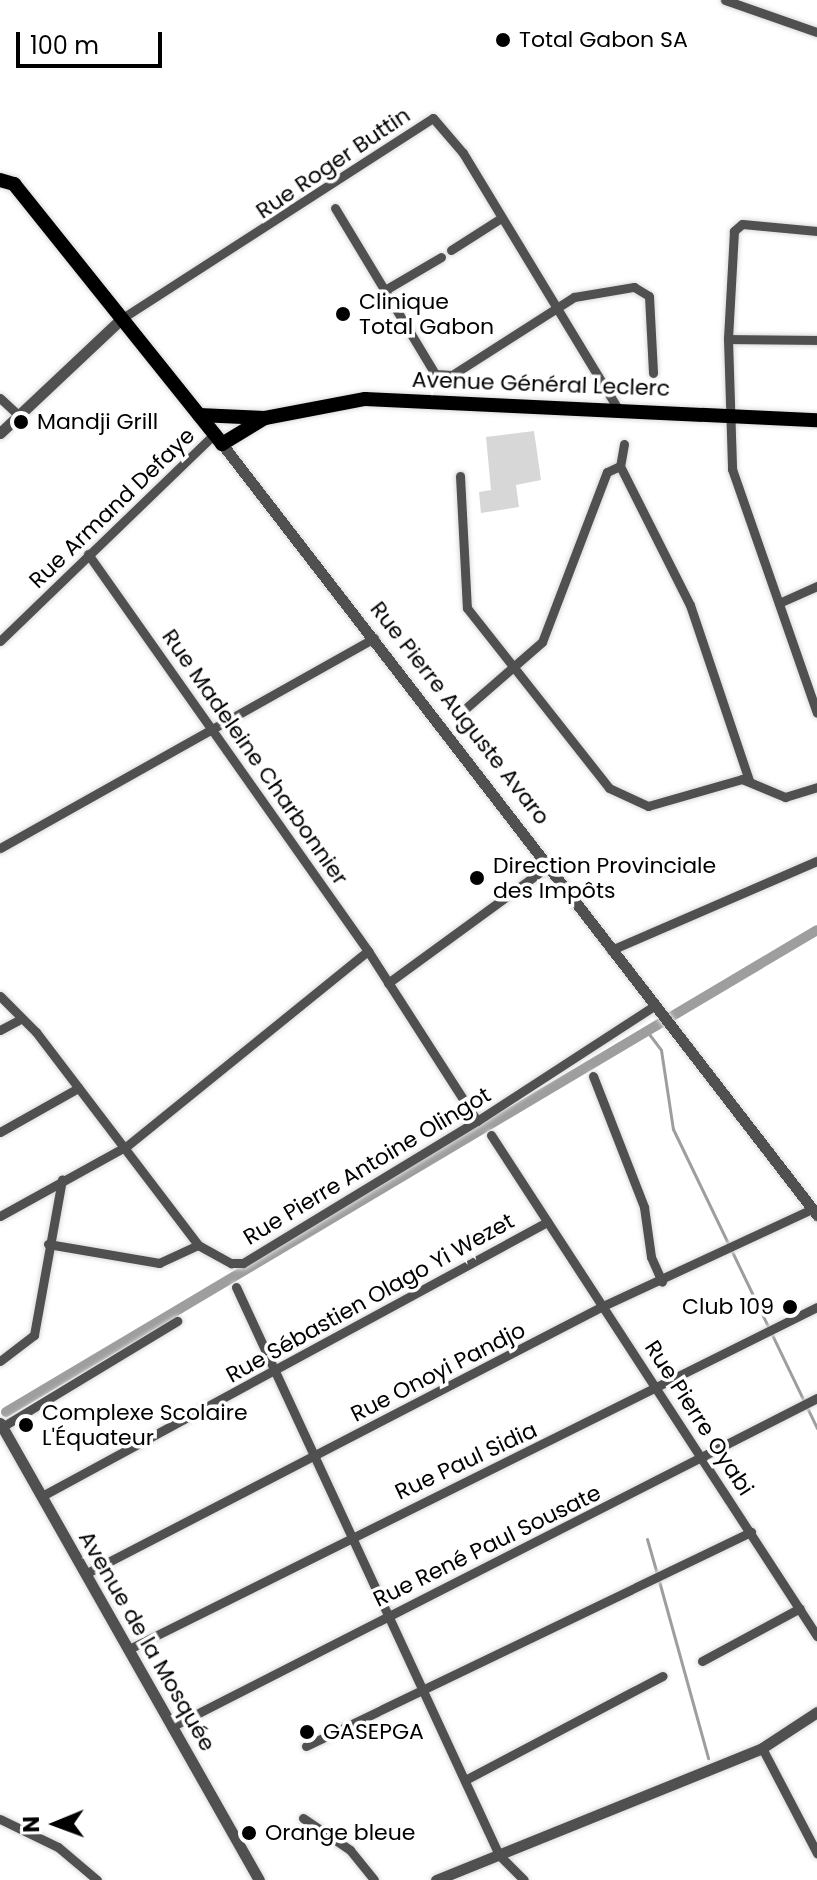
<!DOCTYPE html>
<meta charset="utf-8">
<style>
body{margin:0}
#map{position:relative;width:817px;height:1880px;overflow:hidden;background:#fff;font-family:Poppins,sans-serif}
div>[style]{position:absolute}
[style*='--x']{left:calc(var(--x)*1px);top:calc(var(--y)*1px);width:calc(var(--w)*1px);rotate:calc(var(--a)*1deg)}
.green>*{inset:0;background:#d7d7d7}
.stream>*{height:3px;margin:-1.5px;padding:0 1.5px;transform-origin:1.5px;border-radius:1.5px;background:#9e9e9e}
.canal>*{height:10px;margin:-5px;padding:0 5px;transform-origin:5px;border-radius:5px;background:#9e9e9e}
.roads{filter:drop-shadow(0 0 2px #dbdbdb) drop-shadow(0 0 2px #dbdbdb)}
.minor>*{height:9px;margin:-4.5px;padding:0 4.5px;transform-origin:4.5px;border-radius:4.5px;background:#505050}
.tertiary>*{height:11px;margin:-5.5px;padding:0 5.5px;transform-origin:5.5px;border-radius:5.5px;background:#505050}
.primary>*{height:14px;margin:-7px;padding:0 7px;transform-origin:7px;border-radius:7px;background:#000}
.dots>*{width:22px;height:22px;translate:-50% -50%;box-sizing:border-box;border:4px solid #fff;border-radius:50%}
span{translate:-50% -50%;white-space:nowrap;text-align:center;line-height:1.15;-webkit-text-stroke:7px #fff;paint-order:stroke}
.poi-label{font-size:22px;color:#000}
.left{translate:0 -50%;text-align:left}
.right{translate:-100% -50%;text-align:right}
.street-label{font-size:22px;color:#000}
.north{position:absolute;left:16px;top:1784px;width:80px;height:80px;-webkit-text-stroke:6px #fff;paint-order:stroke;rotate:269deg;font-size:22px;font-weight:700;line-height:32px;text-align:center;color:#000}
.north::after{content:'';display:block;margin:auto;width:28px;height:36px;background:#000;clip-path:polygon(50% 0,100% 100%,50% 72%,0 100%)}
.scale{position:absolute;left:16px;top:32px;width:146px;height:36px;box-sizing:border-box;border:4px solid #000;border-top:0;padding-left:10px;font-size:24px;line-height:28px;white-space:nowrap;color:#000;-webkit-text-stroke:6px #fff;paint-order:stroke}
</style>
<div id="map">
<div class="green">
<div style="clip-path:polygon(534px 431px,541px 480px,516px 485px,519px 507px,481px 513px,479px 492px,491px 490px,486px 437px)"></div>
</div>
<div class="stream">
<div style="--x:646;--y:1030;--w:25;--a:53"></div>
<div style="--x:661;--y:1050;--w:80;--a:81.4"></div>
<div style="--x:673;--y:1129;--w:332;--a:64.3"></div>
<div style="--x:647;--y:1539;--w:36;--a:74"></div>
<div style="--x:659;--y:1581;--w:184;--a:74.5"></div>
</div>
<div class="canal">
<div style="--x:6;--y:1412;--w:943;--a:-30.72"></div>
</div>
<div class="roads">
<div class="minor">
<div style="--x:725;--y:0;--w:97;--a:19.2"></div>
<div style="--x:335;--y:208;--w:194;--a:58.9"></div>
<div style="--x:435;--y:374;--w:17;--a:3"></div>
<div style="--x:452;--y:375;--w:145;--a:-32.6"></div>
<div style="--x:574;--y:297;--w:61;--a:-9.5"></div>
<div style="--x:634;--y:287;--w:17;--a:31"></div>
<div style="--x:649;--y:296;--w:77;--a:87"></div>
<div style="--x:817;--y:231;--w:75;--a:-174.7"></div>
<div style="--x:742;--y:224;--w:11;--a:139"></div>
<div style="--x:734;--y:231;--w:108;--a:93.2"></div>
<div style="--x:728;--y:339;--w:130;--a:88.2"></div>
<div style="--x:732;--y:469;--w:258;--a:70.8"></div>
<div style="--x:451;--y:250;--w:59;--a:-32.6"></div>
<div style="--x:385;--y:290;--w:65;--a:-30.5"></div>
<div style="--x:121;--y:319;--w:371;--a:-32.8"></div>
<div style="--x:433;--y:118;--w:46;--a:49.4"></div>
<div style="--x:463;--y:153;--w:299;--a:58.8"></div>
<div style="--x:728;--y:339;--w:89;--a:0.6"></div>
<div style="--x:0;--y:398;--w:25;--a:43"></div>
<div style="--x:624;--y:444;--w:22;--a:100"></div>
<div style="--x:620;--y:466;--w:156;--a:63.3"></div>
<div style="--x:690;--y:605;--w:185;--a:71.4"></div>
<div style="--x:460;--y:476;--w:132;--a:87"></div>
<div style="--x:467;--y:608;--w:229;--a:51.7"></div>
<div style="--x:609;--y:788;--w:43;--a:24.8"></div>
<div style="--x:648;--y:806;--w:98;--a:-16"></div>
<div style="--x:742;--y:779;--w:47;--a:22.7"></div>
<div style="--x:785;--y:797;--w:34;--a:-17"></div>
<div style="--x:88;--y:554;--w:486;--a:54.8"></div>
<div style="--x:368;--y:951;--w:202;--a:57.3"></div>
<div style="--x:779;--y:603;--w:42;--a:-24.1"></div>
<div style="--x:0;--y:641;--w:298;--a:-44"></div>
<div style="--x:466;--y:708;--w:101;--a:-41"></div>
<div style="--x:542;--y:642;--w:182;--a:-69.1"></div>
<div style="--x:607;--y:472;--w:14;--a:-25"></div>
<div style="--x:0;--y:848;--w:429;--a:-29.3"></div>
<div style="--x:611;--y:950;--w:224;--a:-23.4"></div>
<div style="--x:388;--y:983;--w:200;--a:-36.1"></div>
<div style="--x:0;--y:996;--w:51;--a:45"></div>
<div style="--x:36;--y:1032;--w:268;--a:52.7"></div>
<div style="--x:198;--y:1245;--w:38;--a:29"></div>
<div style="--x:231;--y:1263;--w:12;--a:0"></div>
<div style="--x:243;--y:1263;--w:274;--a:-31.3"></div>
<div style="--x:477;--y:1121;--w:211;--a:-33"></div>
<div style="--x:0;--y:1030;--w:21;--a:-28"></div>
<div style="--x:593;--y:1076;--w:141;--a:68.7"></div>
<div style="--x:644;--y:1207;--w:50;--a:82"></div>
<div style="--x:651;--y:1257;--w:27;--a:66"></div>
<div style="--x:0;--y:1132;--w:90;--a:-29.4"></div>
<div style="--x:491;--y:1135;--w:598;--a:56.95"></div>
<div style="--x:0;--y:1216;--w:145;--a:-28.9"></div>
<div style="--x:127;--y:1146;--w:310;--a:-39"></div>
<div style="--x:48;--y:1244;--w:113;--a:9.7"></div>
<div style="--x:159;--y:1263;--w:43;--a:-24.8"></div>
<div style="--x:236;--y:1287;--w:626;--a:65.15"></div>
<div style="--x:499;--y:1855;--w:35;--a:45"></div>
<div style="--x:0;--y:1361;--w:43;--a:-37.4"></div>
<div style="--x:34;--y:1335;--w:158;--a:-79.8"></div>
<div style="--x:2;--y:1427;--w:205;--a:-31.2"></div>
<div style="--x:42;--y:1496;--w:575;--a:-28.48"></div>
<div style="--x:85;--y:1574;--w:583;--a:-27.36"></div>
<div style="--x:603;--y:1306;--w:230;--a:-24.9"></div>
<div style="--x:131;--y:1648;--w:766;--a:-26.43"></div>
<div style="--x:702;--y:1661;--w:111;--a:-28.4"></div>
<div style="--x:173;--y:1726;--w:723;--a:-26.99"></div>
<div style="--x:306;--y:1746;--w:494;--a:-25.7"></div>
<div style="--x:762;--y:1748;--w:119;--a:62.4"></div>
<div style="--x:467;--y:1779;--w:221;--a:-27.8"></div>
<div style="--x:303;--y:1818;--w:57;--a:34.2"></div>
<div style="--x:350;--y:1850;--w:38;--a:51"></div>
<div style="--x:0;--y:1819;--w:64;--a:25.8"></div>
<div style="--x:58;--y:1847;--w:51;--a:40.2"></div>
</div>
<div class="tertiary">
<div style="--x:0;--y:433;--w:166;--a:-43.3"></div>
<div style="--x:222;--y:444;--w:974;--a:52.34"></div>
<div style="--x:0;--y:1423;--w:525;--a:60.46"></div>
<div style="--x:436;--y:1880;--w:352;--a:-22"></div>
<div style="--x:762;--y:1748;--w:66;--a:-33.2"></div>
</div>
<div class="primary">
<div style="--x:0;--y:180;--w:15;--a:16"></div>
<div style="--x:14;--y:184;--w:333;--a:51.3"></div>
<div style="--x:222;--y:444;--w:50;--a:-31.2"></div>
<div style="--x:265;--y:418;--w:102;--a:-10.8"></div>
<div style="--x:365;--y:399;--w:452;--a:2.7"></div>
<div style="--x:199;--y:415;--w:66;--a:2.6"></div>
</div>
</div>
<div class="dots">
<div style="left:503px;top:40px;background:#000"></div>
<div style="left:343px;top:314px;background:#000"></div>
<div style="left:21px;top:422px;background:#000"></div>
<div style="left:477px;top:878px;background:#000"></div>
<div style="left:790px;top:1307px;background:#000"></div>
<div style="left:26px;top:1425px;background:#000"></div>
<div style="left:307px;top:1732px;background:#000"></div>
<div style="left:249px;top:1833px;background:#000"></div>
</div>
<div class="poi-label">
<span class="left" style="left:519px;top:40px">Total Gabon SA</span>
<span class="left" style="left:359px;top:314px">Clinique<br>Total Gabon</span>
<span class="left" style="left:37px;top:422px">Mandji Grill</span>
<span class="left" style="left:493px;top:878px">Direction Provinciale<br>des Impôts</span>
<span class="right" style="left:774px;top:1307px">Club 109</span>
<span class="left" style="left:42px;top:1425px">Complexe Scolaire<br>L'Équateur</span>
<span class="left" style="left:323px;top:1732px">GASEPGA</span>
<span class="left" style="left:265px;top:1833px">Orange bleue</span>
</div>
<div class="street-label">
<span style="left:333px;top:163px;rotate:-34deg">Rue Roger Buttin</span>
<span style="left:541px;top:384px;rotate:2deg">Avenue Général Leclerc</span>
<span style="left:112px;top:508px;rotate:-44deg">Rue Armand Defaye</span>
<span style="left:460px;top:713px;rotate:52deg">Rue Pierre Auguste Avaro</span>
<span style="left:255px;top:757px;rotate:55deg">Rue Madeleine Charbonnier</span>
<span style="left:367px;top:1166px;rotate:-31deg">Rue Pierre Antoine Olingot</span>
<span style="left:370px;top:1298px;rotate:-29deg">Rue Sébastien Olago Yi Wezet</span>
<span style="left:438px;top:1372px;rotate:-27deg">Rue Onoyi Pandjo</span>
<span style="left:699px;top:1418px;rotate:57deg">Rue Pierre Oyabi</span>
<span style="left:466px;top:1461px;rotate:-25deg">Rue Paul Sidia</span>
<span style="left:487px;top:1546px;rotate:-26deg">Rue René Paul Sousate</span>
<span style="left:147px;top:1641px;rotate:60deg">Avenue de la Mosquée</span>
</div>
<div class="north">N</div>
<div class="scale">100 m</div>
</div>
